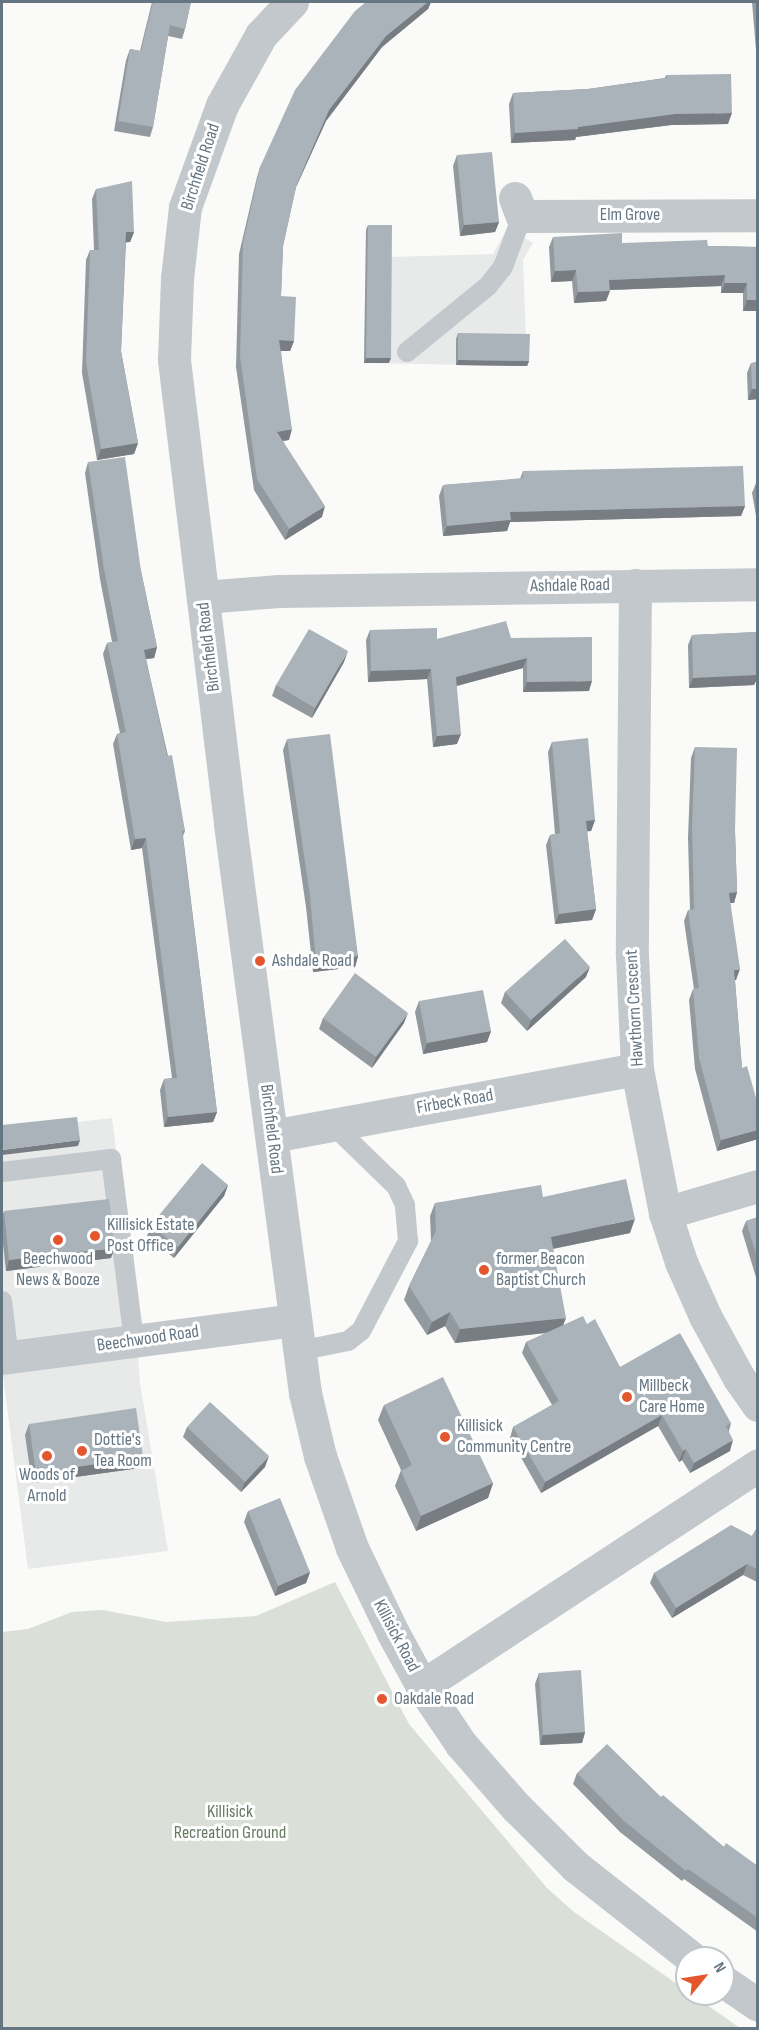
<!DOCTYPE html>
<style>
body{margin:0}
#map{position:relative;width:759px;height:2030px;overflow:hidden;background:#fafaf8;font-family:"Sofia Sans Condensed",sans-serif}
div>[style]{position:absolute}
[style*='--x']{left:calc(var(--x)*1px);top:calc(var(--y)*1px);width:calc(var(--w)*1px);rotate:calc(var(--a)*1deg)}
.built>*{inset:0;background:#e8e9e9}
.green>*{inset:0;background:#dadfd7}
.lane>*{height:20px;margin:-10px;padding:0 10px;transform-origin:10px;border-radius:10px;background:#c3c8cc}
.street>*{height:33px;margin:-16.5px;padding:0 16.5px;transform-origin:16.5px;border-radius:16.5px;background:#c3c8cc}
.wall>*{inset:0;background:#929a9f}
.shaded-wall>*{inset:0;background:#777d82}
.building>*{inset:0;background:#aab3b9}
.dots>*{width:16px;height:16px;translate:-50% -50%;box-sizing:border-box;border:3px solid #fff;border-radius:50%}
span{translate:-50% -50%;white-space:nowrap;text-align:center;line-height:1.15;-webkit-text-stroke:6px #fff;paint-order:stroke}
.street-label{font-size:18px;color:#657683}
.poi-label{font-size:18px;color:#657683}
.left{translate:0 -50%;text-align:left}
.park-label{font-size:18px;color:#687a64}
.frame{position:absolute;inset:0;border:3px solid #657683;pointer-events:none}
.north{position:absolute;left:675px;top:1946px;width:60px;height:60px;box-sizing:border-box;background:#fff;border:2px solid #c1c8cd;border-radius:50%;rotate:60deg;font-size:16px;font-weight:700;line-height:24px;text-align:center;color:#657683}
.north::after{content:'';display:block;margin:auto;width:21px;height:27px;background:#e4572e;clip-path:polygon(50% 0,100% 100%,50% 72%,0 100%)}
</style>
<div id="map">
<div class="built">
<div style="clip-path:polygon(366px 227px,390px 228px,390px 257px,493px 254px,508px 227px,533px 243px,523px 260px,527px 366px,364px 363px)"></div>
<div style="clip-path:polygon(112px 1118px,132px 1276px,140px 1383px,168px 1551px,28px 1569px,2px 1368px,2px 1131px)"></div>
</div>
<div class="green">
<div style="clip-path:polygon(335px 1582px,409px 1724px,547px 1888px,574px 1912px,740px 2028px,2px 2028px,2px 1632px,28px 1629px,72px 1612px,103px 1610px,166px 1622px,256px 1616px)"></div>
</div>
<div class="lane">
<div style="--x:407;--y:352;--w:104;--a:-39.2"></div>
<div style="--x:488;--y:286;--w:24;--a:-52"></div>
<div style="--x:503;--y:267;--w:54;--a:-69.6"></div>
<div style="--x:2;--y:1172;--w:110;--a:-6.8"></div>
<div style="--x:111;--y:1159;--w:183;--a:82.8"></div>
<div style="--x:2;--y:1301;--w:57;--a:83"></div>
<div style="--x:299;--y:1351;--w:50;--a:-11.5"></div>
<div style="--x:348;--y:1341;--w:16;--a:-38"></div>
<div style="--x:361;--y:1331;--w:102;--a:-62.4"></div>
<div style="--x:408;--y:1241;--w:36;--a:-95"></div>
<div style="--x:405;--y:1205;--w:21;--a:-115"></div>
<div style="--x:396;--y:1186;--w:89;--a:-135.9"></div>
</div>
<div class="street">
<div style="--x:292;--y:2;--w:45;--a:133.2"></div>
<div style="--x:261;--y:35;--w:80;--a:119.1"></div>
<div style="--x:222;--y:105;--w:109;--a:109.9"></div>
<div style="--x:185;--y:207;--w:71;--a:96.4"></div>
<div style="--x:177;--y:278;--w:82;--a:92.1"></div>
<div style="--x:174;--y:360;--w:467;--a:83.1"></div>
<div style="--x:230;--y:824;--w:574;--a:82.49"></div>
<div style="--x:305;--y:1393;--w:65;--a:76.6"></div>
<div style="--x:320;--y:1456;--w:97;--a:70.8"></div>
<div style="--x:352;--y:1548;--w:94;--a:64.2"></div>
<div style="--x:393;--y:1633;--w:60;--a:61.3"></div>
<div style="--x:422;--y:1686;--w:70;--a:56.1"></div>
<div style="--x:461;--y:1744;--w:84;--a:48.9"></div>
<div style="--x:516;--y:1807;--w:83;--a:45"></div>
<div style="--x:575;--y:1866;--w:149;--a:38.2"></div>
<div style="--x:515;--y:198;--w:19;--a:69"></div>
<div style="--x:522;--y:216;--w:236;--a:-0.2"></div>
<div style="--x:635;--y:585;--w:370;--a:90.5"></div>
<div style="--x:632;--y:955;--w:114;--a:87.5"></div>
<div style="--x:637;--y:1069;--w:147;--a:79"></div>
<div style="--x:665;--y:1213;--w:52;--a:71.9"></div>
<div style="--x:681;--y:1262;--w:59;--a:66"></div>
<div style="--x:705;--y:1316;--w:71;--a:61.3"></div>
<div style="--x:739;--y:1378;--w:33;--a:55"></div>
<div style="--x:203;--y:597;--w:76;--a:-4.5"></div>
<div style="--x:279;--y:591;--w:479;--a:-0.8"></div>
<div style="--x:272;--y:1136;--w:371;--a:-10.4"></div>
<div style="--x:665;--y:1213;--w:97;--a:-16.2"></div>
<div style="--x:2;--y:1358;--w:294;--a:-7.4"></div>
<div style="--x:422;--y:1686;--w:402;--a:-33.3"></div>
<div style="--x:723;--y:1981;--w:42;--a:34.4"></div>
</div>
<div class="wall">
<div style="clip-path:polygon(152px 2px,191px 2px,185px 29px,182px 39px,168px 36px,153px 127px,150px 137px,114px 131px,126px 60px,130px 49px,140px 51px)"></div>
<div style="clip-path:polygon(366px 2px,431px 2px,428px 9px,382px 47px,326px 121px,296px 187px,283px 246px,281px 296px,294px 341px,290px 351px,281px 351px,289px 440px,283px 441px,322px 517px,285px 540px,254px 490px,236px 367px,239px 254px,257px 177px,260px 167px)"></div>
<div style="clip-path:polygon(752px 2px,758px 2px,758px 62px,757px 62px)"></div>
<div style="clip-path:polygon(666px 75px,728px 124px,671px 125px,576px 137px,575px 140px,511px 143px,509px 104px,513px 93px,588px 89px,665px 78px)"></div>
<div style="clip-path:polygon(457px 155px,499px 222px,495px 232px,460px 236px,453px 166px)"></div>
<div style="clip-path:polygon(96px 189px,134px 232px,130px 242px,126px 242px,121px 351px,138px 443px,134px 454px,97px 460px,82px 373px,86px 260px,90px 250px,94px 250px,92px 199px)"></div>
<div style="clip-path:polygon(368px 225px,389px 363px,364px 363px,366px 230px)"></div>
<div style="clip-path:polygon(553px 237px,622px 243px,708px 246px,758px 247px,758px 311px,743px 311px,743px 293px,721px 293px,721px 286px,610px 290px,606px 301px,574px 303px,572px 281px,551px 282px,549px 247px)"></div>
<div style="clip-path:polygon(458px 333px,529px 361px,527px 366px,456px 365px,456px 339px)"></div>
<div style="clip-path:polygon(758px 362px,758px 399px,748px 400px,747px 373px,751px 363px)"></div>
<div style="clip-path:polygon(88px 462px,141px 571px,157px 647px,154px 658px,146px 659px,185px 831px,183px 836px,217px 1112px,213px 1122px,164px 1127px,160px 1090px,164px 1079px,172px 1078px,142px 848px,131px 850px,113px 744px,117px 734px,120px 733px,103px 654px,107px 643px,112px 642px,100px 579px,85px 473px)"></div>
<div style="clip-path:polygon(523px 471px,745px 506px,741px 516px,510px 522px,507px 531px,443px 536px,439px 496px,443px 485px,520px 479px)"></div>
<div style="clip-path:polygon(758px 482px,758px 527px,752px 493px,756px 483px)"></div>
<div style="clip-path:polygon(370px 630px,437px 639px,511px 638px,589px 691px,523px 692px,523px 668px,457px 686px,457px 744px,433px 747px,427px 679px,368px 682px,366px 640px)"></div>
<div style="clip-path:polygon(758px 632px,758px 677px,754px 685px,689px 688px,688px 645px,692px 635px)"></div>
<div style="clip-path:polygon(344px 662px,312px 718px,272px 696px,276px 685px)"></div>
<div style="clip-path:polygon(287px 739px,358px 956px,355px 967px,313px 972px,306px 907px,283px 750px)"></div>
<div style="clip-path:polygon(552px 742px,595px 820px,591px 831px,587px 831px,596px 909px,592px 920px,555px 924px,546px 845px,550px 835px,555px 834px,548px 752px)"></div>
<div style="clip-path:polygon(695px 747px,735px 831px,737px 892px,734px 903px,730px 903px,736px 980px,735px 980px,742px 1068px,758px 1105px,758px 1139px,717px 1151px,695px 1069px,689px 1000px,693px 989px,694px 989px,684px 921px,688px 910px,690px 910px,688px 838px,691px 758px)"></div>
<div style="clip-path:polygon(586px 977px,527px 1031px,501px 1003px,505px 992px)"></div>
<div style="clip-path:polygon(419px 1001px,491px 1031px,487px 1042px,423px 1054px,415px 1012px)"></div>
<div style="clip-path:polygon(323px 1018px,404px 1023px,372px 1068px,319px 1029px)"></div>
<div style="clip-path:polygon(228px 1185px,224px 1196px,174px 1258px,147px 1236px,151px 1225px)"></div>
<div style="clip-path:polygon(543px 1197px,630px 1233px,553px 1249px,563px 1326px,587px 1324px,620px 1367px,731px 1423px,729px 1431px,730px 1451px,690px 1473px,682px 1460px,679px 1462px,658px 1426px,541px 1493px,510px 1438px,513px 1427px,552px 1405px,522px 1353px,526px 1342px,547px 1333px,455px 1343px,445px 1326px,427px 1335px,404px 1300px,409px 1286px,431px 1241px,430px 1216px,435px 1203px)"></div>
<div style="clip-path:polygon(4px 1211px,111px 1258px,6px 1271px,2px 1235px,2px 1218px)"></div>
<div style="clip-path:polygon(758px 1217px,758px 1284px,742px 1231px,746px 1221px)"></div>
<div style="clip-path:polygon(384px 1405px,493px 1483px,488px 1498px,416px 1531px,395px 1486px,401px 1470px,378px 1420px)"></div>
<div style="clip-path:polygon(29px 1424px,143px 1457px,140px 1468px,32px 1483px,25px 1435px)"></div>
<div style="clip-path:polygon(187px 1427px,265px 1467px,241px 1492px,183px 1437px)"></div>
<div style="clip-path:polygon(248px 1511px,310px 1572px,306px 1583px,275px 1596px,244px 1522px)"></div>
<div style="clip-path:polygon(758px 1526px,757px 1582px,743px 1575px,672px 1618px,650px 1583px,654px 1573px,752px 1536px)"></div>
<div style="clip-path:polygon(539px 1673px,585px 1732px,582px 1743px,540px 1745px,535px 1684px)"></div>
<div style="clip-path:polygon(577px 1773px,661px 1797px,724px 1847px,758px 1866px,758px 1932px,684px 1879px,682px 1881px,620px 1832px,573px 1784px)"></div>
</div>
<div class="shaded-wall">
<div style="clip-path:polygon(428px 2px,431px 2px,428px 9px,382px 47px,326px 121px,293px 194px,329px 110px,386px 36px)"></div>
<div style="clip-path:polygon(732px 113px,728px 124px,671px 125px,576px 137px,575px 140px,511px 143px,515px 133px,578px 127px,675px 114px)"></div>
<div style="clip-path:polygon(499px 222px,495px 232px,460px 236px,464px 225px)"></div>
<div style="clip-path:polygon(126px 232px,134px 232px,130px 242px,122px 243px)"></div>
<div style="clip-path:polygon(576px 270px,572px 281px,551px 282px,555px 271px)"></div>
<div style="clip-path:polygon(725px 275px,721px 286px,606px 290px,609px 280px)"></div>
<div style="clip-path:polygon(725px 283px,747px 283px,743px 293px,721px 293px)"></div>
<div style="clip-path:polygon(610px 291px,606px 301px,574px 303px,578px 292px)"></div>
<div style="clip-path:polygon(747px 300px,758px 300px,758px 311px,743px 311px)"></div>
<div style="clip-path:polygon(279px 340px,294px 341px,290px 351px,276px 351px)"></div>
<div style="clip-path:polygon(366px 358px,391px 358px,389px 363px,364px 363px)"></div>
<div style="clip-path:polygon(458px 360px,529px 361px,527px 366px,456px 365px)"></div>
<div style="clip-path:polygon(752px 389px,758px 389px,758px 399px,748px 400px)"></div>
<div style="clip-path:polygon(292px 429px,289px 440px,273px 442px,277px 432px)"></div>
<div style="clip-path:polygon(138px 443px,134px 454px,97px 460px,101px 449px)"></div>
<div style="clip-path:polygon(325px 506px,322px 517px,285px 540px,289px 529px)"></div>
<div style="clip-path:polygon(745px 506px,741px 516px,510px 522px,507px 531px,443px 536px,447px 526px,510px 512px)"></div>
<div style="clip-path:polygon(157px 647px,154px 658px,140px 660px,144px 650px)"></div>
<div style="clip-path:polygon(348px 651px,344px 662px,312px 718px,315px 708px)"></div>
<div style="clip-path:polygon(527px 658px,523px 668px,452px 687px,456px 677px)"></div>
<div style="clip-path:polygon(758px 666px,758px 677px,754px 685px,689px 688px,693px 678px)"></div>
<div style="clip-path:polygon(431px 669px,427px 679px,368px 682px,371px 671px)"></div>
<div style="clip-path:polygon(592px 681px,589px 691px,523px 692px,527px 682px)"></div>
<div style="clip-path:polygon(461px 734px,457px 744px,433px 747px,437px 736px)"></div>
<div style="clip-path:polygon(595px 820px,591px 831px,582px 832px,586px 821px)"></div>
<div style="clip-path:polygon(146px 838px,142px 848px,131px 850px,135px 839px)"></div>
<div style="clip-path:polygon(737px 892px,734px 903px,725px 903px,729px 893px)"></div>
<div style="clip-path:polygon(596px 909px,592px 920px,555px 924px,559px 914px)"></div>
<div style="clip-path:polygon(358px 956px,355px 967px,313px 972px,316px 962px)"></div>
<div style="clip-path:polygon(590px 967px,586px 977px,527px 1031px,531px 1020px)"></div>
<div style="clip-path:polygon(740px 969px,736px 980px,730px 981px,734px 970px)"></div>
<div style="clip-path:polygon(408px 1013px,404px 1023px,372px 1068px,376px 1057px)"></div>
<div style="clip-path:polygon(491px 1031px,487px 1042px,423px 1054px,427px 1043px)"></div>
<div style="clip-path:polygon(217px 1112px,213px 1122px,164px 1127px,168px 1117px)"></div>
<div style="clip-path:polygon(758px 1130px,758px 1139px,717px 1151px,721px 1140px)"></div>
<div style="clip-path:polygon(80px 1140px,78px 1146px,2px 1155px,2px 1150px)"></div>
<div style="clip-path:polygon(228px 1185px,224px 1196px,174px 1258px,178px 1247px)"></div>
<div style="clip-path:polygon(635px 1219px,630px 1233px,546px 1250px,551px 1237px)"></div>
<div style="clip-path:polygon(115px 1248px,111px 1258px,6px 1271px,9px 1260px)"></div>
<div style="clip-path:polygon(450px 1312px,445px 1326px,427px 1335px,432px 1322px)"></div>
<div style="clip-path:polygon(566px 1318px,561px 1331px,455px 1343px,460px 1329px)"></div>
<div style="clip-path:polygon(662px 1415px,658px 1426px,541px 1493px,545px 1482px)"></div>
<div style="clip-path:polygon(733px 1440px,730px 1451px,690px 1473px,694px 1463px)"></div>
<div style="clip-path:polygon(686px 1449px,682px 1460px,679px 1462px,683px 1451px)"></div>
<div style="clip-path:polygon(269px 1456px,265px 1467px,241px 1492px,245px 1482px)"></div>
<div style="clip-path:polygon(143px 1457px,140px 1468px,32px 1483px,36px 1473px)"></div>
<div style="clip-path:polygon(493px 1483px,488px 1498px,416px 1531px,421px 1516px)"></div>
<div style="clip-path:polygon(747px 1564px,743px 1575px,672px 1618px,676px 1608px)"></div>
<div style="clip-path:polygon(310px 1572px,306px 1583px,275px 1596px,278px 1586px)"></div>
<div style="clip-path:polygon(585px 1732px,582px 1743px,540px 1745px,543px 1735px)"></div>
</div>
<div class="building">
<div style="clip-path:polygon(153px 2px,191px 2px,185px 29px,170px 25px,153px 127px,118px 121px,130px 49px,141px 51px)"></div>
<div style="clip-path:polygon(366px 2px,428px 2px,386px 36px,329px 110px,297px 183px,283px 246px,281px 296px,296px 297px,294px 341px,279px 340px,292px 429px,277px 432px,325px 506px,289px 529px,257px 479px,240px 356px,243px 243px,260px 167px,295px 90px,355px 11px)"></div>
<div style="clip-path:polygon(731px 74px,732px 113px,675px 114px,578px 127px,578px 129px,515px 133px,513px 93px,588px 89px,667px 78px,666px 75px)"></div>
<div style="clip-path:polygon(492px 152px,499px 222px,464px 225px,457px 155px)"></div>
<div style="clip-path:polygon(132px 181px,134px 232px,126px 232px,121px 351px,138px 443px,101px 449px,86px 363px,90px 250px,99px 250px,96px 189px)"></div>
<div style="clip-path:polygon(368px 225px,392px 225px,391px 358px,366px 358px)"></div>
<div style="clip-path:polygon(622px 233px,622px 243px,707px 240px,708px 246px,758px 247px,758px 300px,747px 300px,747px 283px,725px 283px,725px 275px,609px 280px,610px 291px,578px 292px,576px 270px,555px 271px,553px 237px)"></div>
<div style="clip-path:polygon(458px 333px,530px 334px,529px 361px,458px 360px)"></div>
<div style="clip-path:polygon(758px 362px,758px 389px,752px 389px,751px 363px)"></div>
<div style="clip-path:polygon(125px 457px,141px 571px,157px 647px,144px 650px,167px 756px,172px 755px,185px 831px,182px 831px,217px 1112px,168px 1117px,164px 1079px,177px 1078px,146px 838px,135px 839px,117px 734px,126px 732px,107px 643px,118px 641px,104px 569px,88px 462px)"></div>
<div style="clip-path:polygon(743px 466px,745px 506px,510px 512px,511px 520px,447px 526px,443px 485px,523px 478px,523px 471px)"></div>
<div style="clip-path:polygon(506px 621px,511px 638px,592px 637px,592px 681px,527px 682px,527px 658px,456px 677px,461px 734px,437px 736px,431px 669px,371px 671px,370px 630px,437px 628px,437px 639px)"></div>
<div style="clip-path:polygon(309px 629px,348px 651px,315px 708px,276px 685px)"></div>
<div style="clip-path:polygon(758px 632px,758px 675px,693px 678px,692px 635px)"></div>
<div style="clip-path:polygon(330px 734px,358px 956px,316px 962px,310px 896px,287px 739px)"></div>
<div style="clip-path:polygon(588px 738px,595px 820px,586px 821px,596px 909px,559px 914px,550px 835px,560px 833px,552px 742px)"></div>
<div style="clip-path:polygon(695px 747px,737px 748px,735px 831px,737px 892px,729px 893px,740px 969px,734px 970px,742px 1068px,747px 1066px,758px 1105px,758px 1130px,721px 1140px,699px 1058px,693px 989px,699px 988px,688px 910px,694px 909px,692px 827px)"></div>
<div style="clip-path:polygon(565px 939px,590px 967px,531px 1020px,505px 992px)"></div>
<div style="clip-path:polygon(355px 973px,408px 1013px,376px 1057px,323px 1018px)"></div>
<div style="clip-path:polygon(483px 990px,491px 1031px,427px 1043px,419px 1001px)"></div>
<div style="clip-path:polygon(77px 1117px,80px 1140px,2px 1150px,2px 1125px)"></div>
<div style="clip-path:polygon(202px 1163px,228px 1185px,178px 1247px,151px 1225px)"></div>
<div style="clip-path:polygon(626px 1179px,635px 1219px,551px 1237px,566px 1318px,460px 1329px,450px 1312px,432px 1322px,409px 1286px,436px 1231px,435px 1203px,541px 1185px,543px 1197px)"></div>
<div style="clip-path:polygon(109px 1199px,115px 1248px,9px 1260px,4px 1211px)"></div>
<div style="clip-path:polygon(758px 1217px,758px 1260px,746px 1221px)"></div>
<div style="clip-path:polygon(583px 1316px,587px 1324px,595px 1319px,620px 1367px,680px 1333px,731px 1423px,726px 1426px,733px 1440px,694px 1463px,686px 1449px,683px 1451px,662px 1415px,545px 1482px,513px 1427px,559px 1401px,526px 1342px)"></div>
<div style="clip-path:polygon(443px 1377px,493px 1483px,421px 1516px,401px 1471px,412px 1465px,384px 1405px)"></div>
<div style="clip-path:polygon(210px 1402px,269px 1456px,245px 1482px,187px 1427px)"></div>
<div style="clip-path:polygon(136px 1408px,143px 1457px,36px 1473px,29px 1424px)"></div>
<div style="clip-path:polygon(280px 1498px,310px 1572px,278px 1586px,248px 1511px)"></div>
<div style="clip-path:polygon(731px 1525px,752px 1536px,758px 1526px,758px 1570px,747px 1564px,676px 1608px,654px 1573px)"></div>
<div style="clip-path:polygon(581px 1670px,585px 1732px,543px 1735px,539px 1673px)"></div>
<div style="clip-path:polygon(607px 1744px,661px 1797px,663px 1795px,724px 1847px,726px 1843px,758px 1866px,758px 1918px,688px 1869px,686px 1871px,624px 1821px,577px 1773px)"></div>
</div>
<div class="dots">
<div style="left:260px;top:961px;background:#e4572e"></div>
<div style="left:95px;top:1236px;background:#e4572e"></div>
<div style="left:58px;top:1240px;background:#e4572e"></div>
<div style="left:484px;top:1270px;background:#e4572e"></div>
<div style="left:627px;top:1397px;background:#e4572e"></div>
<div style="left:445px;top:1437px;background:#e4572e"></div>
<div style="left:82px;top:1451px;background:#e4572e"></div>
<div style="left:47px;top:1456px;background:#e4572e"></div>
<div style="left:382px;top:1699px;background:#e4572e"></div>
</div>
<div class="street-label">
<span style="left:201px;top:167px;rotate:-72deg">Birchfield Road</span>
<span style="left:630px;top:215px">Elm Grove</span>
<span style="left:570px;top:586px;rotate:-1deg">Ashdale Road</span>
<span style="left:209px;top:647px;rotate:-97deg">Birchfield Road</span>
<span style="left:635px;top:1008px;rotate:-93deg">Hawthorn Crescent</span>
<span style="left:455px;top:1102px;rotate:-10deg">Firbeck Road</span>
<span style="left:271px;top:1129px;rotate:83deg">Birchfield Road</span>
<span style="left:148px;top:1339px;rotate:-8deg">Beechwood Road</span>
<span style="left:396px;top:1636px;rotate:62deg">Killisick Road</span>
</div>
<div class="poi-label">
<span class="left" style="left:272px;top:961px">Ashdale Road</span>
<span class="left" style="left:107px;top:1236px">Killisick Estate<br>Post Office</span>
<span style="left:58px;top:1270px">Beechwood<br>News &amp; Booze</span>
<span class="left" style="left:496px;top:1270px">former Beacon<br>Baptist Church</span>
<span class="left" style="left:639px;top:1397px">Millbeck<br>Care Home</span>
<span class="left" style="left:457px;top:1437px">Killisick<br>Community Centre</span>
<span class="left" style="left:94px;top:1451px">Dottie's<br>Tea Room</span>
<span style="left:47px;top:1486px">Woods of<br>Arnold</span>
<span class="left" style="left:394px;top:1699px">Oakdale Road</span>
</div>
<div class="park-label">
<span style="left:230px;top:1823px">Killisick<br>Recreation Ground</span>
</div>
<div class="frame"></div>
<div class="north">N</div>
</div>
